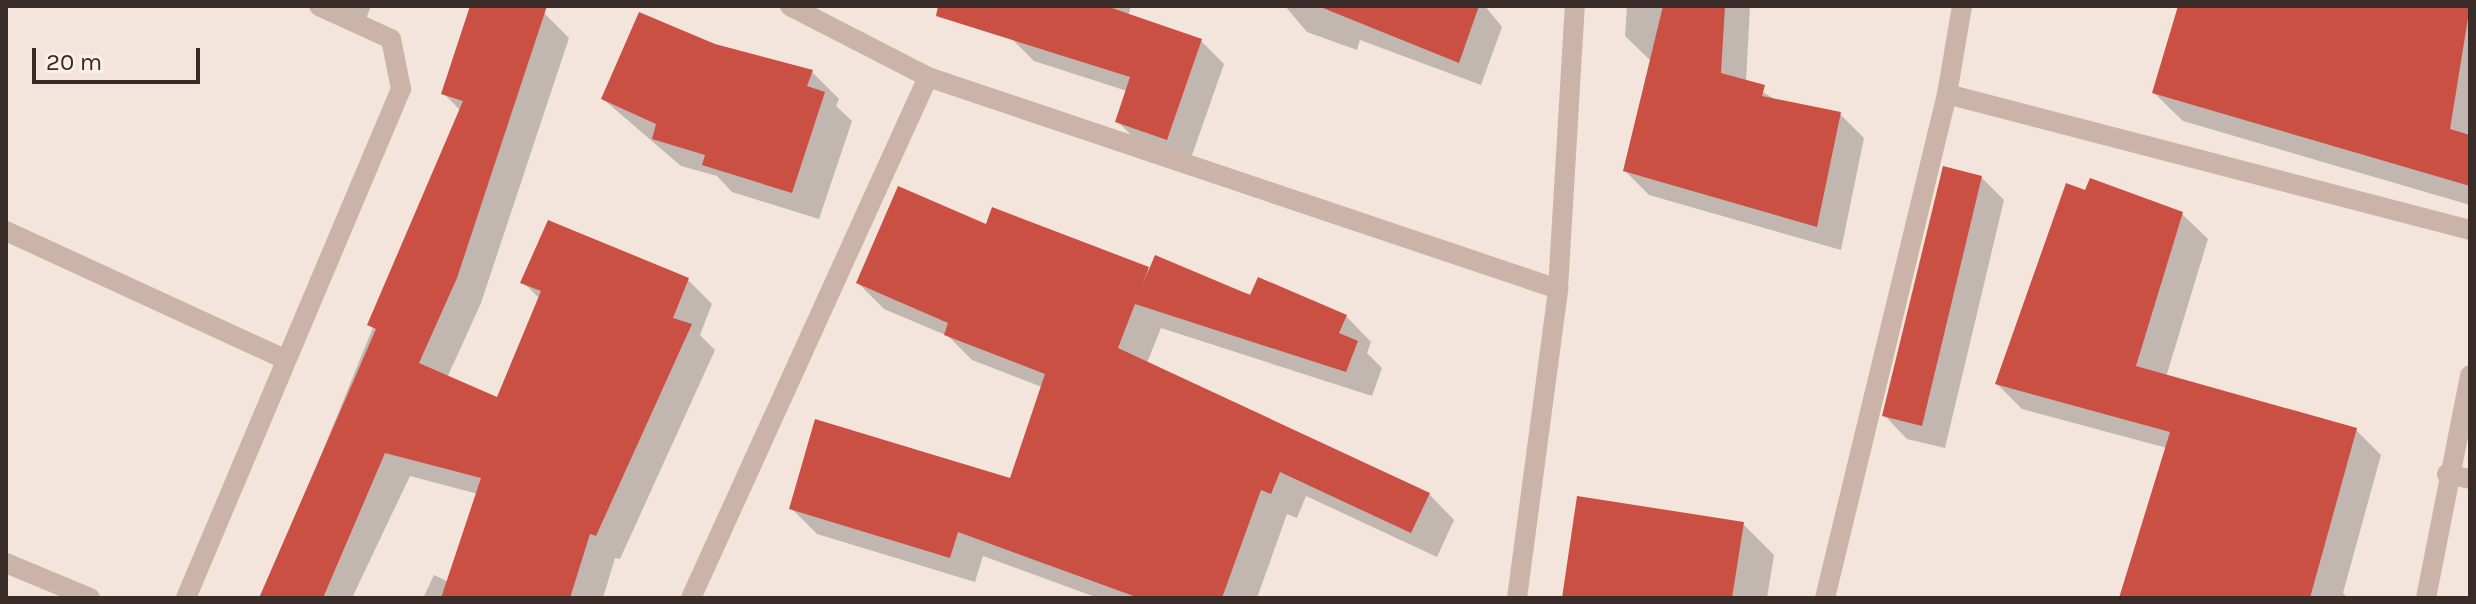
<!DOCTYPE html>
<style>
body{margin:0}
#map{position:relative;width:2476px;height:604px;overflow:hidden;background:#f3e5dc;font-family:Karla,sans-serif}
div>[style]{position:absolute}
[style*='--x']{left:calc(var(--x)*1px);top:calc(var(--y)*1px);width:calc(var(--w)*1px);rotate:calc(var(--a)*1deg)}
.shadow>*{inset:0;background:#0003}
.building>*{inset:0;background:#ca5043}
.service>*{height:20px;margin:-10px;padding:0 10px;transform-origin:10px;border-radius:10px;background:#ccb3a7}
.minor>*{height:20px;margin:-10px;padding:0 10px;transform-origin:10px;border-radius:10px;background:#ccb3a7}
span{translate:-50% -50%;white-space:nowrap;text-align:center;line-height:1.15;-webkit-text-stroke:6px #faf0e9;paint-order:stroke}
.frame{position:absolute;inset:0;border:8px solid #382b28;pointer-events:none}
.scale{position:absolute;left:32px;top:48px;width:168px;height:36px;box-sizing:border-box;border:4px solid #382b28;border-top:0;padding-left:10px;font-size:24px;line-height:28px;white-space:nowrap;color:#382b28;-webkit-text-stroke:6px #faf0e9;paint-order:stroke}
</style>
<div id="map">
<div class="shadow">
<div style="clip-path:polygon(320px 6px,371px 6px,364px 24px)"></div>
<div style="clip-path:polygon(472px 6px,523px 6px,544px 13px,569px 38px,481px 303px,447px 378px,498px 400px,540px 299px,523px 282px,688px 280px,712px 304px,700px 335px,715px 350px,620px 559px,615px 558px,603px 598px,423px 598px,434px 575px,449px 582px,478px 494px,410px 476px,352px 598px,263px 598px,461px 111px,443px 93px)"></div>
<div style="clip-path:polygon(948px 6px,1131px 6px,1128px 16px,1201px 41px,1224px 64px,1190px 161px,1140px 144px,1117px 121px,1127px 91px,1034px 61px,1011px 38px)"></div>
<div style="clip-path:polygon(1285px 6px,1485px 6px,1502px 27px,1481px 85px,1360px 40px,1357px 50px,1307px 32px)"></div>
<div style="clip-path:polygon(1627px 6px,1750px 6px,1746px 82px,1778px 101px,1840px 114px,1864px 138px,1841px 250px,1649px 195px,1625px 171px,1651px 61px,1625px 36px)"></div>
<div style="clip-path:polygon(2180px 6px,2470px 6px,2470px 205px,2183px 121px,2154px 93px)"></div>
<div style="clip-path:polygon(715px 46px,812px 72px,839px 99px,836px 106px,852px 121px,819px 219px,732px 192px,717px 176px,681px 166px,603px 99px)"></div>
<div style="clip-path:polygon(1981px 177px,2004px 200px,1945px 448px,1907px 439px,1885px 416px)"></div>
<div style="clip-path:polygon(2086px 192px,2182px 214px,2208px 239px,2166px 377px,2356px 430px,2381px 455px,2343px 593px,2348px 598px,2123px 598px,2167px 448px,2022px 409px,1997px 384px)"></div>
<div style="clip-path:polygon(993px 210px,1151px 271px,1346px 316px,1371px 342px,1367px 353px,1382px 368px,1372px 396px,1161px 328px,1147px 363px,1429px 494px,1454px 520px,1437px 557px,1306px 496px,1297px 518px,1287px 514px,1257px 598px,1098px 598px,983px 556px,975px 582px,817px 534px,791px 508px,1011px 480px,1042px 387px,972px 360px,948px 336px,884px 309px,858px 283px,987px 227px)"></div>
<div style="clip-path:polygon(1743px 524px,1774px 555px,1767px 598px,1564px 598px)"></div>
</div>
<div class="building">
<div style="clip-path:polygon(470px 6px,547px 6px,457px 278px,419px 363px,497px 397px,541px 291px,520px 283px,548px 220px,689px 278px,673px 318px,692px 324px,596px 536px,590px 534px,570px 598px,441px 598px,481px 478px,385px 453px,323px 598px,259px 598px,376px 329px,367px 325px,463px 101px,441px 94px)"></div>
<div style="clip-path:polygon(938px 6px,1106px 6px,1202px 39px,1167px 140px,1115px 122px,1130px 77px,936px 16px)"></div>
<div style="clip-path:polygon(1318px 6px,1479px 6px,1459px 63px)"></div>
<div style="clip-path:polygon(1663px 6px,1725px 6px,1721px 73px,1765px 85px,1762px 96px,1841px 112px,1817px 227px,1623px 171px)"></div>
<div style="clip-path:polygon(2178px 6px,2470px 6px,2450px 129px,2470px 135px,2470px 186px,2152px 93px)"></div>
<div style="clip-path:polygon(639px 12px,715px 44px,813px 70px,807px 86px,825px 92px,792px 193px,702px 165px,705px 155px,652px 139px,656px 124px,601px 99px)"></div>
<div style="clip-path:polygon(1943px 166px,1982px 176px,1922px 426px,1882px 416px)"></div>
<div style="clip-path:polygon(2090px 178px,2183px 212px,2136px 366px,2357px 428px,2310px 598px,2119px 598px,2170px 432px,1995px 384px,2066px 183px,2085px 190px)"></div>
<div style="clip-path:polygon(898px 186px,986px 224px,992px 207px,1149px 267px,1142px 286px,1155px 255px,1250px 295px,1258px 277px,1347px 315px,1339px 333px,1358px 341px,1346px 372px,1135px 304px,1118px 348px,1430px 493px,1411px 533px,1280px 472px,1271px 494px,1261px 490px,1222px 598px,1139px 598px,958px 532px,950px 558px,789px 509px,815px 419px,1010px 478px,1045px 374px,944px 335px,948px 323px,856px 283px)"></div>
<div style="clip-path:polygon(1577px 496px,1744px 522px,1732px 598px,1562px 598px)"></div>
</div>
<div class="service">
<div style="--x:6;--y:231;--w:308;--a:24.7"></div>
<div style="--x:6;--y:563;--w:91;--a:22.6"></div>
<div style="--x:186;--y:598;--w:553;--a:-67.1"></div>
<div style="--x:401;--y:89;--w:51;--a:-101.3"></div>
<div style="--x:391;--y:39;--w:79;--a:-155.4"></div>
</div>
<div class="minor">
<div style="--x:790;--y:6;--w:155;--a:27.2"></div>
<div style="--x:928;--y:77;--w:665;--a:18.6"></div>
<div style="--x:1947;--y:94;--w:89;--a:-80.3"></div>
<div style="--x:2447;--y:474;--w:24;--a:12"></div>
<div style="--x:691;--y:598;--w:572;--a:-65.54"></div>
<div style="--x:1517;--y:598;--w:312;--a:-82.4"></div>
<div style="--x:1558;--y:289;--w:284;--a:-86.6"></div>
<div style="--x:1825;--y:598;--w:519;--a:-76.39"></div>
<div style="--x:1947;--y:94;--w:540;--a:14.58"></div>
<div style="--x:2426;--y:598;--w:227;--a:-78.8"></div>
</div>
<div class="frame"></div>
<div class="scale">20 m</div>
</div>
